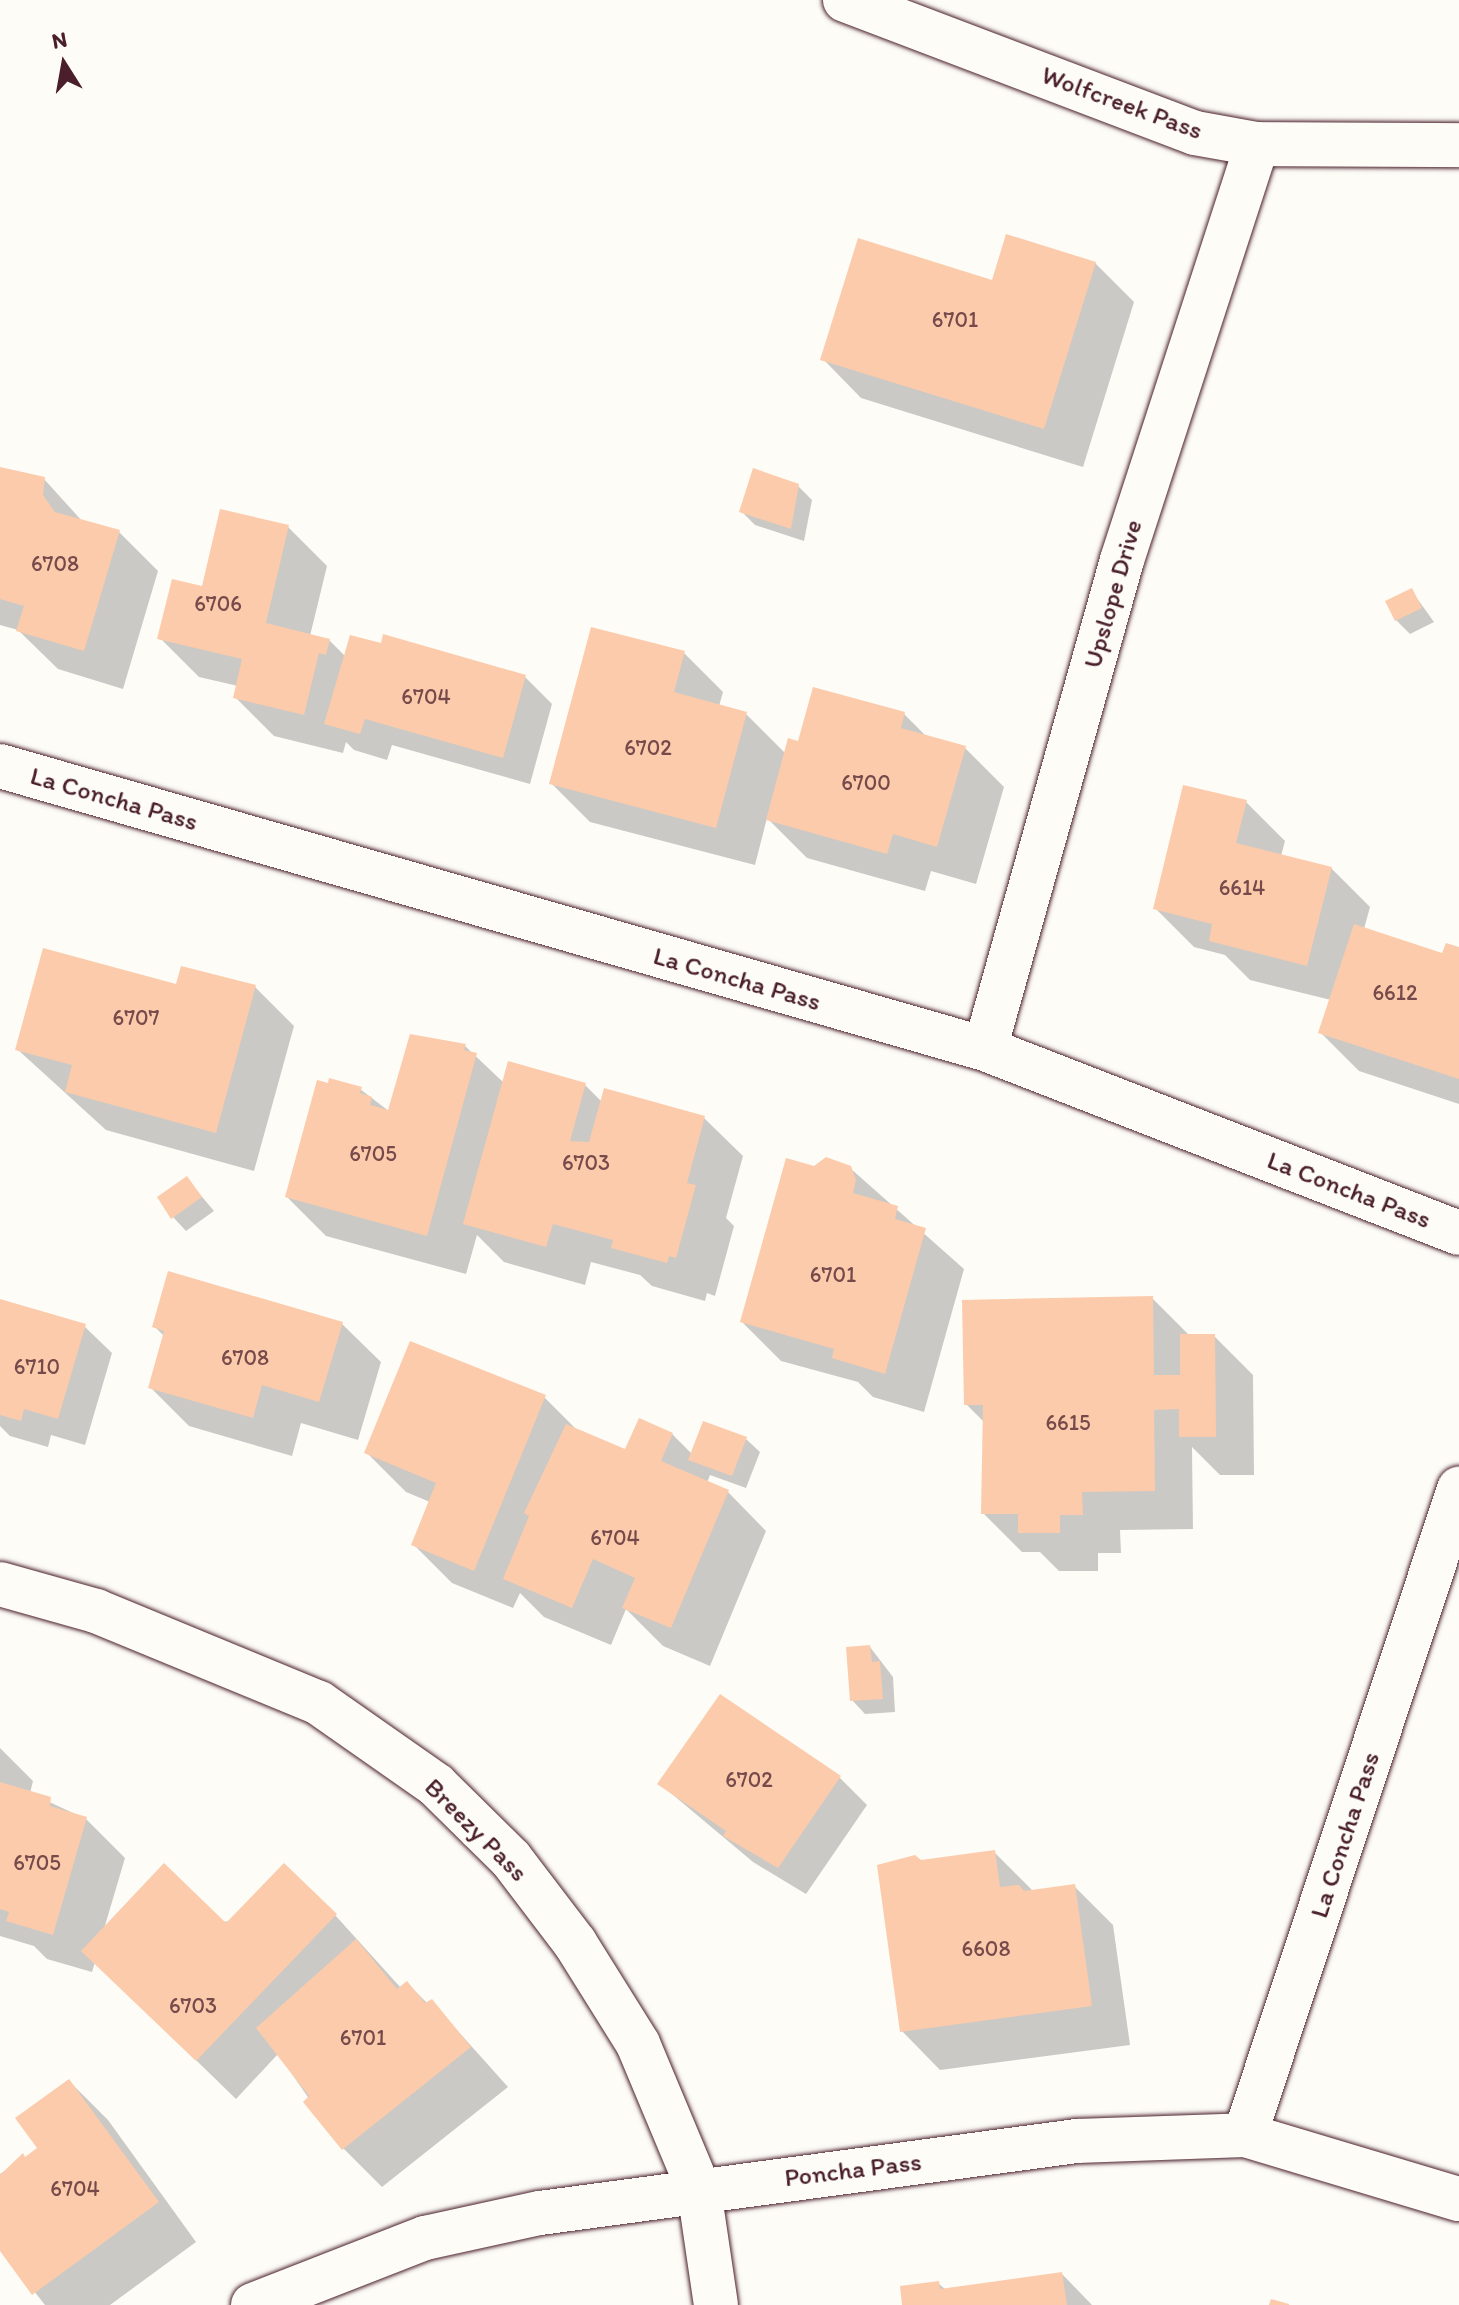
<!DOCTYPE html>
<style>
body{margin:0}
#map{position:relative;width:1459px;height:2305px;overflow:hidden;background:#fdfcf7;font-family:Itim,sans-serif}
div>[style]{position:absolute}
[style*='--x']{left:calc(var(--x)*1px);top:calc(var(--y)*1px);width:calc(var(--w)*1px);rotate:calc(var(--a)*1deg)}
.shadow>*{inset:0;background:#0003}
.building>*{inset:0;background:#fccbab}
.roads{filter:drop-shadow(0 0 2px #4a1f2b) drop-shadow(0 0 2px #4a1f2b)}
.minor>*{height:44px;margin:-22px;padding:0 22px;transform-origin:22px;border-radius:22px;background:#fdfcf7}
span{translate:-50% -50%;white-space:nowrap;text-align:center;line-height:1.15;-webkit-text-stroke:8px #fdfcf7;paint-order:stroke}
.number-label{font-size:22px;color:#764a4b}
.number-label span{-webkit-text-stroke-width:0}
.street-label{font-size:26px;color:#4a1f2b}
.north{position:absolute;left:24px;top:24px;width:80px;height:80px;-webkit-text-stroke:6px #fdfcf7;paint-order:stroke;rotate:349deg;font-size:22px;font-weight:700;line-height:32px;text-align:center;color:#4a1f2b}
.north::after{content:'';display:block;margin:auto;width:28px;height:36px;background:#4a1f2b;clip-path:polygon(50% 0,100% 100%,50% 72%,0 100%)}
</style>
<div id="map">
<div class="shadow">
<div style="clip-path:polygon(1095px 263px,1134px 302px,1083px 467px,861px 398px,823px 359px,993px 282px)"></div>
<div style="clip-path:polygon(0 469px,44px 479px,83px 522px,119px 532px,158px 571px,123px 689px,58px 669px,18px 630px,0 625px)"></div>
<div style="clip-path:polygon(798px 486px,812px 500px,804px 541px,755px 525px,742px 512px)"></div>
<div style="clip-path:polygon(288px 527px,327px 566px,310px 636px,329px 640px,346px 657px,525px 677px,552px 704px,530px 784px,392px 745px,387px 760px,354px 750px,346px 742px,343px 753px,274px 736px,235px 697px,238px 686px,199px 677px,160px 638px,203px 588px)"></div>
<div style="clip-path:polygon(1411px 590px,1434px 622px,1410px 634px,1396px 620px)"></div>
<div style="clip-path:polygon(684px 653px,723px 692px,719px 706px,746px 714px,786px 754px,800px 744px,904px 714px,927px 737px,965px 748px,1004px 787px,976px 884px,931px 871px,925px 891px,807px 858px,767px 818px,755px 865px,590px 822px,551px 783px)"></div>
<div style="clip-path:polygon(1246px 802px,1285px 841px,1281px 856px,1331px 868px,1370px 907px,1364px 929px,1443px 955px,1459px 949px,1459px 1104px,1359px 1071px,1320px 1032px,1331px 1000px,1250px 980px,1225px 955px,1194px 947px,1155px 908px)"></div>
<div style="clip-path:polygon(177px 987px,255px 987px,294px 1026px,254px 1171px,106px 1130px,17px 1049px)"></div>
<div style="clip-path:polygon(465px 1046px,504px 1083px,585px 1085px,602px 1102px,704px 1118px,743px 1156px,726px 1218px,734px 1226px,715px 1296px,707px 1293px,705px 1301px,652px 1286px,640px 1275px,591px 1262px,585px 1285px,504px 1262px,477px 1235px,466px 1274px,326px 1236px,287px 1197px,360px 1089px,390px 1112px)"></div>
<div style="clip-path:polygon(815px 1168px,850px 1168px,964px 1269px,924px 1412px,873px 1397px,858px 1382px,781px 1361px,742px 1322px)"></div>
<div style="clip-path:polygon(187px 1179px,214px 1211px,186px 1231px,173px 1217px)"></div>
<div style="clip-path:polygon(1152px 1298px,1190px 1336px,1214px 1336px,1253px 1375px,1254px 1475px,1220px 1475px,1192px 1447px,1193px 1529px,1120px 1530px,1121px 1553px,1098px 1553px,1098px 1571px,1059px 1571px,1040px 1552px,1022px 1552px,983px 1513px,985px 1423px,966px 1404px)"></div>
<div style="clip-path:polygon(0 1301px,84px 1326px,112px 1353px,85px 1445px,51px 1435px,48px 1447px,10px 1436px,0 1426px)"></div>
<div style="clip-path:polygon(342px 1324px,381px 1362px,358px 1440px,301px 1423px,292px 1456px,189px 1426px,150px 1387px,165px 1337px,154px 1326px)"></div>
<div style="clip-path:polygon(544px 1397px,578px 1431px,626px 1452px,672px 1434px,692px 1454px,746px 1439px,760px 1452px,746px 1488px,710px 1475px,707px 1483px,728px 1492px,766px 1531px,710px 1666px,663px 1646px,626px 1609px,611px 1645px,544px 1617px,520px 1593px,513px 1608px,452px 1583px,413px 1544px,430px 1502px,406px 1492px,367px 1453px)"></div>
<div style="clip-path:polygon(870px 1647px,893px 1677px,895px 1712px,865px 1714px,852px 1700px)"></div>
<div style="clip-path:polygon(0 1748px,33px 1781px,30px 1793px,86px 1819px,125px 1858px,104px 1929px,335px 1915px,401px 1988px,407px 1983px,428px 2004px,431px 2001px,508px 2087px,382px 2187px,344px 2149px,278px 2054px,236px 2099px,95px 1962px,92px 1972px,47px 1959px,34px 1946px,0 1936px)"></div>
<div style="clip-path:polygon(840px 1778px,867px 1805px,806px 1894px,753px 1862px,660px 1784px)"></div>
<div style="clip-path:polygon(994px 1852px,1034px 1892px,1074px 1886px,1113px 1925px,1130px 2045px,940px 2070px,902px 2031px,921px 1862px)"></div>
<div style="clip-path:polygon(69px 2081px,108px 2120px,196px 2242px,110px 2305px,45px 2305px,0 2248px,0 2174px,40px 2149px)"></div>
<div style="clip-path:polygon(1062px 2274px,1092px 2305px,904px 2305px,938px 2283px,946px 2290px)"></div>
</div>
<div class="building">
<div style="clip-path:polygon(1006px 234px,1096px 262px,1044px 429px,820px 360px,858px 238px,992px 280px)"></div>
<div style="clip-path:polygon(0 467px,45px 477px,43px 495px,55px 512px,120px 530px,84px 651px,16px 631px,24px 606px,0 599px)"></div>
<div style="clip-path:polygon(753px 468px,799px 484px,791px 529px,739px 512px)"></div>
<div style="clip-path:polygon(220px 509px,289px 525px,266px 623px,330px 639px,326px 655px,319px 653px,304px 715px,233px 698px,242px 659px,157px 639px,172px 579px,202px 586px)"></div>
<div style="clip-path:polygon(1412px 588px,1422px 608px,1395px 621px,1385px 601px)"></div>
<div style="clip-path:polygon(591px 627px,685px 651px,674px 692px,747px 712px,716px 828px,549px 784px)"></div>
<div style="clip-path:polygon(383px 634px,526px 675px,503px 758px,365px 719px,360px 734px,324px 724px,350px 635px,381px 643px)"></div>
<div style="clip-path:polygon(813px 687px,905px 712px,901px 728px,966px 746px,937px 847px,893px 834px,887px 854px,766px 820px,788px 738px,798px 741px)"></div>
<div style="clip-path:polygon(1183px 785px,1247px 800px,1236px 843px,1332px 867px,1307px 966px,1209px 941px,1212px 924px,1153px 909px)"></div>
<div style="clip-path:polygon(1354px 924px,1442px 953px,1446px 943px,1459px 947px,1459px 1079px,1318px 1033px)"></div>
<div style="clip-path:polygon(43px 948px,176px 984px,181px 966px,256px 985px,216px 1133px,65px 1092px,72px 1065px,15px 1050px)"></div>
<div style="clip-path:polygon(410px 1034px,466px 1044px,464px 1050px,477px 1053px,427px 1236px,285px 1197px,317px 1080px,328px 1083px,329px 1078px,362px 1087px,360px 1093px,372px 1097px,370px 1105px,388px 1110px)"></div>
<div style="clip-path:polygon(508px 1061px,586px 1083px,570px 1141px,589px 1142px,604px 1088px,705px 1116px,687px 1183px,696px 1185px,676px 1258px,669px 1256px,667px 1263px,611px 1248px,613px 1240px,553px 1224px,546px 1247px,463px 1224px)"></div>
<div style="clip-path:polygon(826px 1157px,851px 1166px,856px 1180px,853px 1193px,898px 1206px,895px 1219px,926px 1228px,885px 1374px,832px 1358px,834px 1349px,740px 1322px,786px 1158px,814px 1166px)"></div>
<div style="clip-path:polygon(187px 1176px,202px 1197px,171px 1219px,157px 1197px)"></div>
<div style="clip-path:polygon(168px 1271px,343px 1322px,319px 1402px,262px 1385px,253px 1418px,148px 1388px,164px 1331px,152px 1327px)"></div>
<div style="clip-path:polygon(1153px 1296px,1154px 1375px,1180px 1375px,1180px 1334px,1215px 1334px,1216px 1437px,1179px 1437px,1179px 1409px,1154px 1410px,1155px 1491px,1082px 1492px,1083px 1515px,1060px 1515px,1060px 1533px,1018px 1533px,1018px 1514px,981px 1514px,983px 1405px,964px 1405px,962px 1300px)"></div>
<div style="clip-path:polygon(0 1299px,86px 1324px,58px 1419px,24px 1409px,21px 1421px,0 1415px)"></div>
<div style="clip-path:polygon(410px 1341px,546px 1395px,474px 1571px,411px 1545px,436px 1483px,364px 1453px)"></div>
<div style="clip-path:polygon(639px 1418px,673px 1433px,661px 1461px,729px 1490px,671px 1628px,622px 1608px,635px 1578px,593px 1559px,572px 1608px,503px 1579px,529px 1516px,524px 1513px,566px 1424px,625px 1449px)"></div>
<div style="clip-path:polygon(703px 1421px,747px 1437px,732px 1476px,688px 1460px)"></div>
<div style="clip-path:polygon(870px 1645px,872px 1662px,880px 1661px,883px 1699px,850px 1701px,846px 1647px)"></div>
<div style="clip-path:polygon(720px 1694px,841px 1776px,778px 1868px,723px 1836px,726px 1831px,657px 1784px)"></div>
<div style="clip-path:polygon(0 1782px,51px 1797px,50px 1806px,87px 1817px,53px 1935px,6px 1921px,9px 1912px,0 1909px)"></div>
<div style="clip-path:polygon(995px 1850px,1000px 1887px,1019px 1885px,1024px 1891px,1075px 1884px,1092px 2006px,900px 2032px,877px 1865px,915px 1855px,921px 1860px)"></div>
<div style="clip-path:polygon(164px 1863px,226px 1923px,284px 1863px,337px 1914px,196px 2061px,81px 1951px)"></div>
<div style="clip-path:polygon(356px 1939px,397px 1989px,407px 1981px,425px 2003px,432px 1999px,471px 2047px,342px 2150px,303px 2102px,309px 2096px,256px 2028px)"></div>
<div style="clip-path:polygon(69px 2079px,159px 2202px,32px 2295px,0 2251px,0 2175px,23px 2153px,25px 2157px,37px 2148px,15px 2118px)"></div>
<div style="clip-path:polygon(1062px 2272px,1067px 2305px,902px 2305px,900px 2286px,939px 2281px,940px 2289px)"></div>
<div style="clip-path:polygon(1271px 2299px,1289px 2304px,1289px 2305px,1269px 2305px)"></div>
</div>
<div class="roads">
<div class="minor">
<div style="--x:845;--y:0;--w:374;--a:20.8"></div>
<div style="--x:1195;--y:133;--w:63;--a:10.1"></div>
<div style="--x:1257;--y:144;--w:202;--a:0.3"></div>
<div style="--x:0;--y:766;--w:1025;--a:16.03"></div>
<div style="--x:985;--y:1049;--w:508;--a:21.22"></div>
<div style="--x:985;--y:1049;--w:508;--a:-74.35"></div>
<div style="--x:1122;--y:560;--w:437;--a:-72"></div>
<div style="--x:0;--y:1584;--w:100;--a:15.7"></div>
<div style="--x:96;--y:1611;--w:241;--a:22.4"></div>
<div style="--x:319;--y:1703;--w:143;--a:35"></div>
<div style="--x:436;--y:1785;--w:105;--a:44.6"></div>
<div style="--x:511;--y:1859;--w:106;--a:52.7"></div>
<div style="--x:575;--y:1943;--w:119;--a:58"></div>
<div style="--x:638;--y:2044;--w:158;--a:67.3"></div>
<div style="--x:699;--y:2190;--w:116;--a:81.6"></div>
<div style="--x:1245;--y:2135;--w:681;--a:-71.67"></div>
<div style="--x:253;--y:2305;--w:185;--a:-21.3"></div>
<div style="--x:425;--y:2238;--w:118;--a:-12.3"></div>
<div style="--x:540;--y:2213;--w:542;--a:-7.64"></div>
<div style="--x:1077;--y:2141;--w:168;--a:-2"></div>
<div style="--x:1245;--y:2135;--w:223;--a:16.7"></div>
</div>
</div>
<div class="number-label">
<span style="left:955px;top:320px">6701</span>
<span style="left:55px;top:564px">6708</span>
<span style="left:218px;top:604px">6706</span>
<span style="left:426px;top:697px">6704</span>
<span style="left:648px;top:748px">6702</span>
<span style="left:866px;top:783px">6700</span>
<span style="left:1242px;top:888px">6614</span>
<span style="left:1395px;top:993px">6612</span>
<span style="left:136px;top:1018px">6707</span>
<span style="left:373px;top:1154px">6705</span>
<span style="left:586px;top:1163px">6703</span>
<span style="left:833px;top:1275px">6701</span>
<span style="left:245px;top:1358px">6708</span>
<span style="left:37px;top:1367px">6710</span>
<span style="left:1068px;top:1423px">6615</span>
<span style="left:615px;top:1538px">6704</span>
<span style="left:749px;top:1780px">6702</span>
<span style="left:37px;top:1863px">6705</span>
<span style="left:986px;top:1949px">6608</span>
<span style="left:193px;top:2006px">6703</span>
<span style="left:363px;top:2038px">6701</span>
<span style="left:75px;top:2189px">6704</span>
</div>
<div class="street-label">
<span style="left:1122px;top:103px;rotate:20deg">Wolfcreek Pass</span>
<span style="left:1113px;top:594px;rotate:-74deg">Upslope Drive</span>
<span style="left:114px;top:799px;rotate:16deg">La Concha Pass</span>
<span style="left:737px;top:979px;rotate:16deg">La Concha Pass</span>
<span style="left:1349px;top:1190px;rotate:21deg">La Concha Pass</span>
<span style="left:476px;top:1830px;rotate:45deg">Breezy Pass</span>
<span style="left:1345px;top:1835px;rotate:-72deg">La Concha Pass</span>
<span style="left:853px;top:2170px;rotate:-7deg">Poncha Pass</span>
</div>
<div class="north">N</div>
</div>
